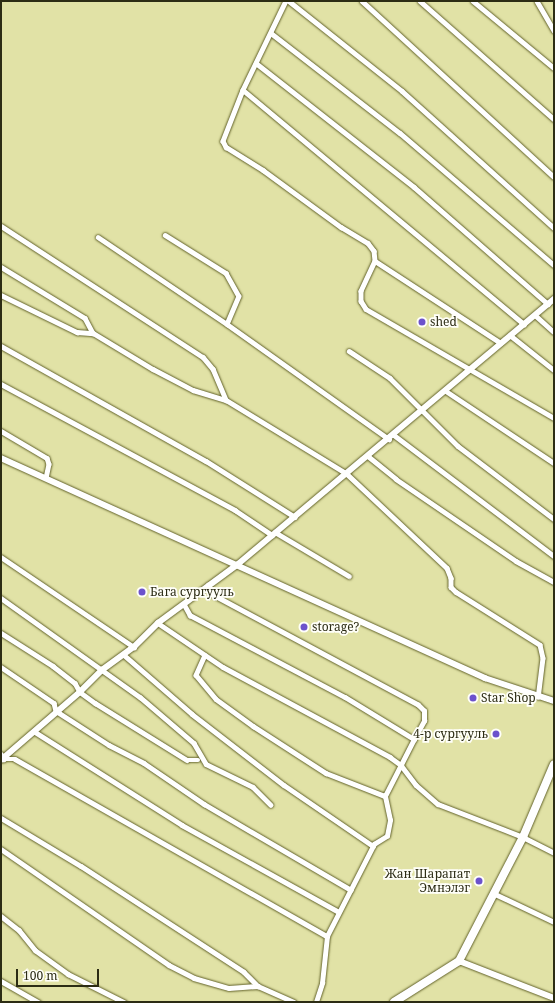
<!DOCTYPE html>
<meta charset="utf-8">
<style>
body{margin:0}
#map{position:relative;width:555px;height:1003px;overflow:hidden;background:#e1e2a6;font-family:"Noto Serif",serif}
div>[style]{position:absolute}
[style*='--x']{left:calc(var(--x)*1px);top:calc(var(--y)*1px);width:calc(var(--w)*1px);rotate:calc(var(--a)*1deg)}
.roads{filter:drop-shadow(0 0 1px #62622a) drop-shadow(0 0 1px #62622a)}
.minor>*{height:4.5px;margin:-2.25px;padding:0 2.25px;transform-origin:2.25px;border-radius:2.25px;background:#fff}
.tertiary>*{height:5.5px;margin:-2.75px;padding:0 2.75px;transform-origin:2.75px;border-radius:2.75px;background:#fff}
.secondary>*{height:6px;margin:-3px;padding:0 3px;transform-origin:3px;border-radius:3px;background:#fff}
.trunk>*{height:8px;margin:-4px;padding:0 4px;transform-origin:4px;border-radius:4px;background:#fff}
.dots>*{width:11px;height:11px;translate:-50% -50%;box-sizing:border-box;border:2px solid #fffff9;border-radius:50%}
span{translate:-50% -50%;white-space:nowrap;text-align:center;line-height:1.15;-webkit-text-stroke:3.5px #fffff9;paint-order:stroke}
.poi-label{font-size:12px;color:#2c2c14}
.left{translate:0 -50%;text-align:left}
.right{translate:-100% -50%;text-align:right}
.frame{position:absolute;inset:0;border:2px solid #2c2c14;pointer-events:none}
.scale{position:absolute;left:16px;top:969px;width:83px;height:18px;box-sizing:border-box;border:2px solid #2c2c14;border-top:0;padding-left:5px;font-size:12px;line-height:14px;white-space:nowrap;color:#2c2c14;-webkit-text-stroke:3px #fffff9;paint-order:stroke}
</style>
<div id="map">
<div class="roads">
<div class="minor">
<div style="--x:286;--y:1;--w:99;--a:115.8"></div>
<div style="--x:243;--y:90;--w:55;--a:111.4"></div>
<div style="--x:223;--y:141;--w:7;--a:63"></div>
<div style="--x:226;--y:147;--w:44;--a:31.9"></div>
<div style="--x:263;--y:170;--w:97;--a:36.2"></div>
<div style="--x:341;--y:227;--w:31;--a:31"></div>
<div style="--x:368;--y:243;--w:10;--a:53"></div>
<div style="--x:374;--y:251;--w:10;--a:84"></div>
<div style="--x:375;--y:261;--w:33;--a:115"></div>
<div style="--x:361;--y:291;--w:10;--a:90"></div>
<div style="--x:361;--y:301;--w:9;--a:58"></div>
<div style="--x:366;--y:309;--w:217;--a:30.1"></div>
<div style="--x:289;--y:1;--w:144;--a:38.5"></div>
<div style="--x:402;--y:91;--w:205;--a:42"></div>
<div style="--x:362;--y:1;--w:260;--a:42.5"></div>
<div style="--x:420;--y:1;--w:179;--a:41.4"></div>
<div style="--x:473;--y:1;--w:105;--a:39.6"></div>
<div style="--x:537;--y:1;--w:34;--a:60"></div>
<div style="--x:271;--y:33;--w:163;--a:37.8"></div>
<div style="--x:400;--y:133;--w:203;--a:40.6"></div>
<div style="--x:256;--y:63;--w:201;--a:38.1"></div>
<div style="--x:414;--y:187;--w:178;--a:41.1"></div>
<div style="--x:243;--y:90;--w:366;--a:39.8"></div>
<div style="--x:1;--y:226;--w:241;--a:33"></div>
<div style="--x:203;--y:357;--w:16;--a:50"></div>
<div style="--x:213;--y:369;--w:34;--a:67"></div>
<div style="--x:226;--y:400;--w:142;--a:31.4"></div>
<div style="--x:347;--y:474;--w:137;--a:43.2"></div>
<div style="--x:447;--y:568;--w:11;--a:68"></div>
<div style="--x:451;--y:578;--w:9;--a:90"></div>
<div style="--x:451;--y:587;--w:7;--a:45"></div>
<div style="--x:456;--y:592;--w:99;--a:32.2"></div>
<div style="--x:540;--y:645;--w:13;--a:77"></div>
<div style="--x:543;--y:658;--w:39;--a:97"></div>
<div style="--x:165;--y:235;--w:72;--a:31.9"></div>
<div style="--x:226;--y:273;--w:26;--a:61"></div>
<div style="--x:239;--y:296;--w:30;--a:113"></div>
<div style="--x:98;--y:237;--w:156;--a:34"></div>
<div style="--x:227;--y:324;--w:199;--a:35.4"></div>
<div style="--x:375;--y:261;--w:150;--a:33.1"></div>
<div style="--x:1;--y:267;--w:98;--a:31.3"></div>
<div style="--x:85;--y:318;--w:17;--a:62"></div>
<div style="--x:93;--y:333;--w:70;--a:31"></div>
<div style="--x:153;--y:369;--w:45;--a:27.7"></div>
<div style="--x:193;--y:390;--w:34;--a:17"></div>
<div style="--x:1;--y:295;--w:85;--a:26"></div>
<div style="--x:77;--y:332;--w:16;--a:4"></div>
<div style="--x:535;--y:315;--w:25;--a:42"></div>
<div style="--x:510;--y:335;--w:56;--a:38.5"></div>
<div style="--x:1;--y:346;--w:235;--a:29.3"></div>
<div style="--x:206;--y:461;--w:105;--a:32.2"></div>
<div style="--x:349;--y:351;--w:49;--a:33.4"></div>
<div style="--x:390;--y:378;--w:96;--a:45"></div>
<div style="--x:458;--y:446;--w:121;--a:37.2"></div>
<div style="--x:1;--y:384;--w:266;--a:28.3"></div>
<div style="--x:235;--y:510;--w:45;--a:34"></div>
<div style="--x:446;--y:391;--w:130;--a:33.7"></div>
<div style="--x:1;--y:431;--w:53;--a:30.4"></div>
<div style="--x:47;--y:458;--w:6;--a:72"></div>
<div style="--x:49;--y:464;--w:14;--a:102"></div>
<div style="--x:394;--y:435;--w:201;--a:37.1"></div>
<div style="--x:368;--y:456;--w:36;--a:39"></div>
<div style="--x:396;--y:479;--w:145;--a:34.3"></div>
<div style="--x:516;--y:561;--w:43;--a:28.9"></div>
<div style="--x:275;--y:532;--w:86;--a:30.7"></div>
<div style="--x:1;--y:557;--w:161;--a:34.1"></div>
<div style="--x:1;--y:598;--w:171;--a:35.5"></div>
<div style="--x:140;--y:697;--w:71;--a:40.4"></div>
<div style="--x:194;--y:743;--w:24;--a:60"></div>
<div style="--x:206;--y:764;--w:52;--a:26.1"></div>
<div style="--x:253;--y:787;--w:25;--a:45"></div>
<div style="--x:184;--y:604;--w:13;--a:61"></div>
<div style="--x:190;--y:615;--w:175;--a:27.9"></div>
<div style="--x:345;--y:697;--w:81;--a:31.3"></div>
<div style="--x:414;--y:739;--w:21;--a:-61"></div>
<div style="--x:424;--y:721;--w:10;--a:-90"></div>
<div style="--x:424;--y:711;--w:8;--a:-135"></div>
<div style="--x:418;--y:705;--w:233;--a:-151.8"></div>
<div style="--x:213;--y:595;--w:11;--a:-117"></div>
<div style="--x:158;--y:623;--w:78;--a:34.1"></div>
<div style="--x:223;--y:667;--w:190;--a:28.3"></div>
<div style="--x:390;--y:757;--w:14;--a:36"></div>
<div style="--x:401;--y:765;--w:25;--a:53"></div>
<div style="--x:416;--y:785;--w:29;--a:41"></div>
<div style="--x:438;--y:804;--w:91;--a:21.2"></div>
<div style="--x:523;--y:837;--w:35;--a:27"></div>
<div style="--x:1;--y:633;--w:62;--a:32.4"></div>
<div style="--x:53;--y:666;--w:28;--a:38"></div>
<div style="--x:75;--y:683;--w:10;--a:61"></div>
<div style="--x:80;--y:692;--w:19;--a:36"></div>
<div style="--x:95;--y:703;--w:108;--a:31.8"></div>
<div style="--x:187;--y:760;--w:11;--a:0"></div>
<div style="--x:124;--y:655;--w:90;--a:40.9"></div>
<div style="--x:192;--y:714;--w:116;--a:37.7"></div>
<div style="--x:284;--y:785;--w:108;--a:34.4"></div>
<div style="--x:205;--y:655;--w:22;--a:114"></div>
<div style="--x:196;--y:675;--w:31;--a:50"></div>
<div style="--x:216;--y:699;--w:46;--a:36.1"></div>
<div style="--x:253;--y:726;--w:87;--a:32.8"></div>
<div style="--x:326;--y:773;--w:63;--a:21.3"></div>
<div style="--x:1;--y:667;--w:64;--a:34.2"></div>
<div style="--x:54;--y:703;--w:8;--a:76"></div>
<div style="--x:56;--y:711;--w:63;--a:32.7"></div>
<div style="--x:109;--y:745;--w:39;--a:27"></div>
<div style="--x:144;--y:763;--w:73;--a:34.3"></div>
<div style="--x:204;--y:804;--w:170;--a:30.3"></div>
<div style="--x:35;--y:732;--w:174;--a:32.3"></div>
<div style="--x:182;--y:825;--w:179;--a:29"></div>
<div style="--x:1;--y:754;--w:6;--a:59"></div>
<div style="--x:4;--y:759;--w:11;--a:0"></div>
<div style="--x:15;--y:759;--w:359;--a:29.6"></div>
<div style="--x:1;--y:818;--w:93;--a:31"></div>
<div style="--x:81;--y:866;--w:194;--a:33"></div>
<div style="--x:244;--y:972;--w:20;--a:45"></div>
<div style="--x:258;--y:986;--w:39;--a:24"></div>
<div style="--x:1;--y:849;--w:204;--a:34.6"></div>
<div style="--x:169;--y:965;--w:28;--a:27"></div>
<div style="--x:194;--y:978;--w:36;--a:16"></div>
<div style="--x:229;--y:988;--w:29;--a:-4"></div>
<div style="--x:493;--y:893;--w:68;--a:25.4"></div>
<div style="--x:1;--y:916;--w:23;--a:38"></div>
<div style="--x:19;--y:930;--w:26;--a:51"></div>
<div style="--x:35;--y:950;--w:41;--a:36"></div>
<div style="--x:68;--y:974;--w:63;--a:26.6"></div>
<div style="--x:1;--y:981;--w:43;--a:29.6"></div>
<div style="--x:316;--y:1002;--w:20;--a:-72"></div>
<div style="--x:322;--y:983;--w:47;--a:-83.9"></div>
<div style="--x:327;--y:936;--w:103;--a:-62.9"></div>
<div style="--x:374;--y:844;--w:15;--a:-32"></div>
<div style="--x:387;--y:836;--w:16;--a:-79"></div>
<div style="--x:390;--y:820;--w:25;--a:-102"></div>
<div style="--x:385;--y:796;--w:64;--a:-63"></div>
</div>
<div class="tertiary">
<div style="--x:1;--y:458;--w:532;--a:24.44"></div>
<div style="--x:485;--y:678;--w:73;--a:18.4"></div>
<div style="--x:1;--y:760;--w:104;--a:-40.7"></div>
<div style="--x:80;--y:692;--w:31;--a:-45"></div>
<div style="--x:102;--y:670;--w:39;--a:-36"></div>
<div style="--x:134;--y:647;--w:34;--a:-45"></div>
<div style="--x:158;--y:623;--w:98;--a:-36.3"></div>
<div style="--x:237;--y:565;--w:414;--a:-40"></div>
</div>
<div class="secondary">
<div style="--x:459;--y:961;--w:102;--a:21.3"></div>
</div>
<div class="trunk">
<div style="--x:394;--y:1002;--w:77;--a:-32.2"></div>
<div style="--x:459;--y:961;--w:140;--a:-62.7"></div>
<div style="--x:523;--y:837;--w:79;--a:-67"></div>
</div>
</div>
<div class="dots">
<div style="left:422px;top:322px;background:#6c52cc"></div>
<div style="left:142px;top:592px;background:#6c52cc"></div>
<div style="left:304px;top:627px;background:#6c52cc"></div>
<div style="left:473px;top:698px;background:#6c52cc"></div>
<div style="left:496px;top:734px;background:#6c52cc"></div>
<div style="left:479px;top:881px;background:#6c52cc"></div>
</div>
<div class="poi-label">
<span class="left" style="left:430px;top:322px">shed</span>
<span class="left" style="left:150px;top:592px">Бага сургууль</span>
<span class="left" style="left:312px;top:627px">storage?</span>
<span class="left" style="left:481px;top:698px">Star Shop</span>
<span class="right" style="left:488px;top:734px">4-р сургууль</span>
<span class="right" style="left:470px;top:881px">Жан Шарапат<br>Эмнэлэг</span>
</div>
<div class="frame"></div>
<div class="scale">100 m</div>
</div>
